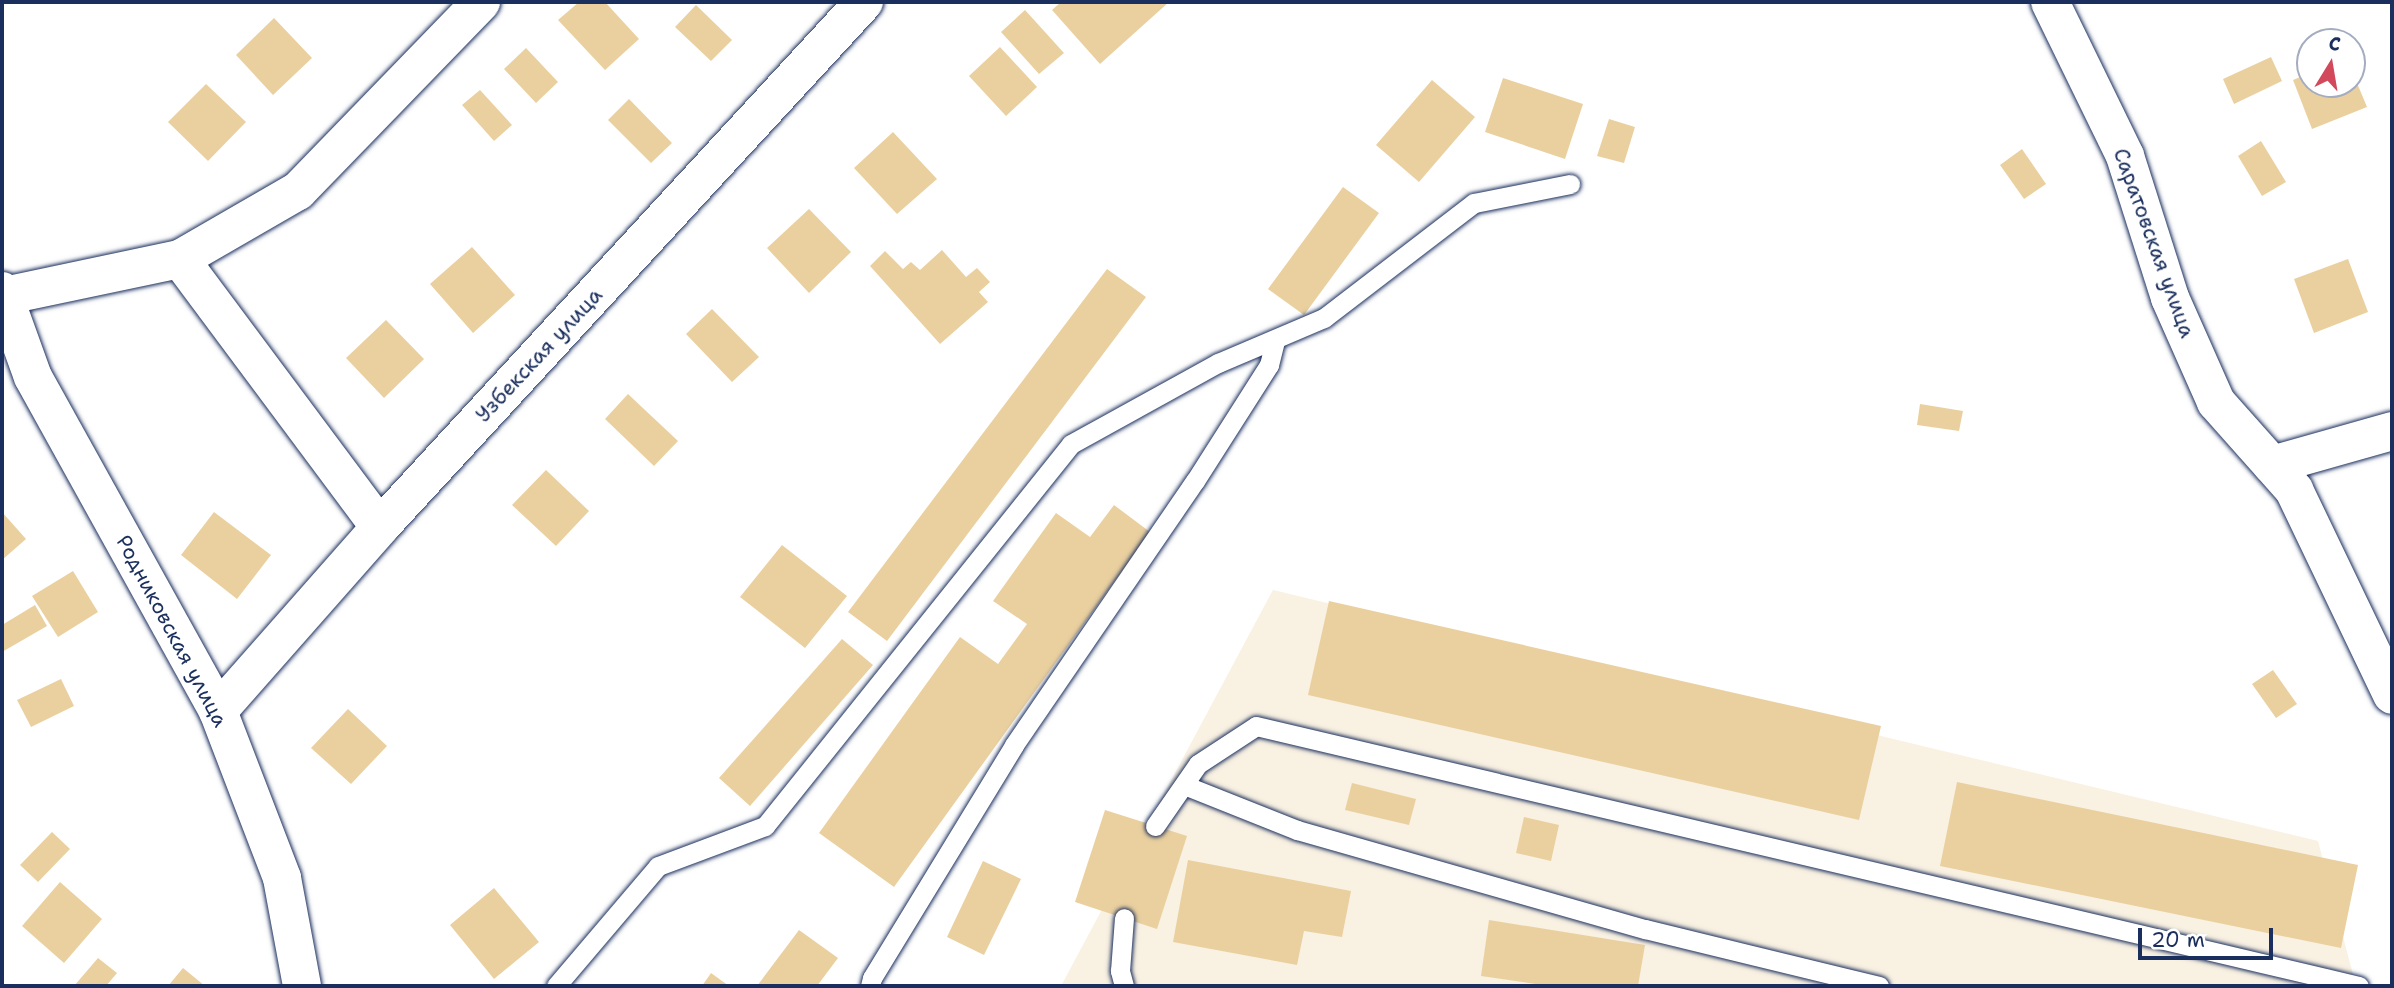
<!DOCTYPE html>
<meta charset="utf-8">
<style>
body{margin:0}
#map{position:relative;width:2394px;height:988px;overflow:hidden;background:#fff;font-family:"Shantell Sans",sans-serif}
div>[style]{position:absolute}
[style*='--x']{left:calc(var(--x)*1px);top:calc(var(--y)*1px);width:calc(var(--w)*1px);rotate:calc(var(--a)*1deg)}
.built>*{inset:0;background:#f9f1e2}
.building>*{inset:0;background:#ead09f}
.roads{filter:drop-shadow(0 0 2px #1b2f5e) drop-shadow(0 0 2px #1b2f5e)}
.lane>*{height:19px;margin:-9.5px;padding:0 9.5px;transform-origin:9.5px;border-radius:9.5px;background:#fff}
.street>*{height:38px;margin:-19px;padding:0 19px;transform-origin:19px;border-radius:19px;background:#fff}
span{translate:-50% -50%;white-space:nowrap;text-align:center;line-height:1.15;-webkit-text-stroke:5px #fff;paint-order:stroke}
.street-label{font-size:21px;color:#1b2f5e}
.frame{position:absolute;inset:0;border:4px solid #1b2f5e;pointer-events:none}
.north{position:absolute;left:2296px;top:28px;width:70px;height:70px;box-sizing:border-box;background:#fff;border:2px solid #a4acbf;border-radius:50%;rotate:11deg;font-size:19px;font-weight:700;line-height:28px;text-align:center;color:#1b2f5e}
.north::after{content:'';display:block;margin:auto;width:24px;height:32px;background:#d1495b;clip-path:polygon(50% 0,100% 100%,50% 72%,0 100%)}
.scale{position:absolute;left:2138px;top:928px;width:135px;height:32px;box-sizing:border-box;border:4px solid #1b2f5e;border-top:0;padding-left:9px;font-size:21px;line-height:24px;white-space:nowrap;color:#1b2f5e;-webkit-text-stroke:5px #fff;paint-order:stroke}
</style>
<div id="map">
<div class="built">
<div style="clip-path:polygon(1273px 590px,2318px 841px,2356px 986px,1061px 986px)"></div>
</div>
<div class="building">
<div style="clip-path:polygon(579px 2px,605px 2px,639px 39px,605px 70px,558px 20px)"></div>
<div style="clip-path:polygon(1061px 2px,1169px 2px,1100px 64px,1052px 10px)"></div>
<div style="clip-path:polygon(696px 5px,732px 40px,711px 61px,675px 27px)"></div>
<div style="clip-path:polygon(1025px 10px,1064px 53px,1039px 74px,1001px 32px)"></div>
<div style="clip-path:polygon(274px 18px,312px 58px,273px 95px,236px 55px)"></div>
<div style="clip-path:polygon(1000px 47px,1037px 87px,1006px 116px,969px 76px)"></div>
<div style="clip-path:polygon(526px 48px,558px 82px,536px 103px,504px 69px)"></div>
<div style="clip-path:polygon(2271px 57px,2282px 81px,2234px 104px,2223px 79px)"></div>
<div style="clip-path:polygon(2352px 71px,2367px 107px,2312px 129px,2293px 80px,2310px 73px,2310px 84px,2352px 84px)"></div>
<div style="clip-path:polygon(1503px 78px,1583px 104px,1565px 159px,1485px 132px)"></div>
<div style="clip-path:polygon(1432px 80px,1475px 117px,1419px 182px,1376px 145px)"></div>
<div style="clip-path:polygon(206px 84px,246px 122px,208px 161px,168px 122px)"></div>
<div style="clip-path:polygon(480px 90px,512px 125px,494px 141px,462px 105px)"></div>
<div style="clip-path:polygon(629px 99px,672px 143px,651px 163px,608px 120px)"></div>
<div style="clip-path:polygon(1609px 119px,1635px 127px,1624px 163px,1597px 156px)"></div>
<div style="clip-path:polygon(893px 132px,937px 179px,897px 214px,854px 168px)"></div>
<div style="clip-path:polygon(2261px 141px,2286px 182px,2262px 196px,2238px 156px)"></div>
<div style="clip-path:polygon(2022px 149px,2046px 184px,2024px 199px,2000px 165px)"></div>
<div style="clip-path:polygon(1343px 187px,1379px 213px,1304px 315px,1268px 289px)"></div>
<div style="clip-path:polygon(809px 209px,851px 252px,809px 293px,767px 248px)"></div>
<div style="clip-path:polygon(472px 247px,515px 295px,473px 333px,430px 284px)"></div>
<div style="clip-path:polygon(942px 250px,966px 277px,977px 268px,990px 282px,979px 292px,988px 302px,940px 344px,870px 266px,885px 251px,903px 269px,911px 262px,920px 270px)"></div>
<div style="clip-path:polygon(2348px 259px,2368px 312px,2314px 333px,2294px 279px)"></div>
<div style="clip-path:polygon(1107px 269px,1146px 297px,887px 641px,848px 612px)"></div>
<div style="clip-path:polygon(712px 309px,759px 357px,732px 382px,686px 334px)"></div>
<div style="clip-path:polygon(386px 320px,424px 359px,384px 398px,346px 358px)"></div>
<div style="clip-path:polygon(628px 394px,678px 441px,654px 466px,605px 419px)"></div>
<div style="clip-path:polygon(1920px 404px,1963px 411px,1959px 431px,1917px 425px)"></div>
<div style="clip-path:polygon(546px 470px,589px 511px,556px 546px,512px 505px)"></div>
<div style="clip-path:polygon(1114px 505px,1150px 532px,894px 887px,819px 833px,960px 637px,998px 664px,1027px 624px,993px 601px,1056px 513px,1090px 537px)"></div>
<div style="clip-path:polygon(2px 512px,26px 539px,2px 560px)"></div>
<div style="clip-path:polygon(214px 512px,271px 555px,237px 599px,181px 555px)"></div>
<div style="clip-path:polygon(782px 545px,847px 596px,805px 648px,740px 597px)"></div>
<div style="clip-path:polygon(73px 571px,98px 612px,58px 637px,32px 596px)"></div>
<div style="clip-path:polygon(1329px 601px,1881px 726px,1859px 820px,1308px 695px)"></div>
<div style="clip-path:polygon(35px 605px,47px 626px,2px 652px,2px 625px)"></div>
<div style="clip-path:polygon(842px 639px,873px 665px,750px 806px,719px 778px)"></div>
<div style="clip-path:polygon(2273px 670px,2297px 704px,2276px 718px,2252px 684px)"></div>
<div style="clip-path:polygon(61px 679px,74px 706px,31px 727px,17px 700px)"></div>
<div style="clip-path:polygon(348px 709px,387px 746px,351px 784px,311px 748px)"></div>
<div style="clip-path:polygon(1957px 782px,2358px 865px,2341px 948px,1940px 866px)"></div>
<div style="clip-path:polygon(1352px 783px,1416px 799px,1409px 825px,1345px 810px)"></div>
<div style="clip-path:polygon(1105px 810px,1187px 836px,1157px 929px,1075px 902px)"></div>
<div style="clip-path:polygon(1524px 817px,1559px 825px,1551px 861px,1516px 853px)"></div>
<div style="clip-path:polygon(52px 832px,70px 849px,38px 882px,20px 865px)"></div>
<div style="clip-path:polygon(1188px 860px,1351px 891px,1342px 937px,1304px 931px,1297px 965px,1173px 942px)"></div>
<div style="clip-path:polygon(983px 861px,1021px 879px,984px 955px,947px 937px)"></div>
<div style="clip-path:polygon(60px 882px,102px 919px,64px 963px,22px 926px)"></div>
<div style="clip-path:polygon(494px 888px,539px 942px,494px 979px,450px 925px)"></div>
<div style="clip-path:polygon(1489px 920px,1645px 945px,1638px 986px,1549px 986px,1481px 976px)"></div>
<div style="clip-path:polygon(799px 930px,838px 958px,817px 986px,757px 986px)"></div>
<div style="clip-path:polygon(98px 958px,117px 973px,106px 986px,74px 986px)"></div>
<div style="clip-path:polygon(183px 968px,205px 986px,168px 986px)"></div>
<div style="clip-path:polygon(711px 973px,729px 986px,702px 986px)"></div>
</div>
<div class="roads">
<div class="lane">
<div style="--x:1184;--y:785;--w:122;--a:21.7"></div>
<div style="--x:1297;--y:830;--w:362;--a:15.9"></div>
<div style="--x:1645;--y:929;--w:241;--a:13.7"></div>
<div style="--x:1155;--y:826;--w:75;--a:-55.3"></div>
<div style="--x:1198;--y:764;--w:69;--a:-33.2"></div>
<div style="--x:1256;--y:726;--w:1133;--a:13.26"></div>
<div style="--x:556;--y:986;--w:157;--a:-49.6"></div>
<div style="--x:658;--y:866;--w:114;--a:-20.5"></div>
<div style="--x:765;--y:826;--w:489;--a:-51.3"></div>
<div style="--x:1071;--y:444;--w:168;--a:-28.9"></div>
<div style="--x:1218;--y:363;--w:115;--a:-23"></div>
<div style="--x:1324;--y:318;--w:189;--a:-37.5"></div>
<div style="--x:1474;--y:203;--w:98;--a:-11.2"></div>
<div style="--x:870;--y:986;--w:8;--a:-76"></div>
<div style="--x:872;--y:978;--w:273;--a:-58.6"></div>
<div style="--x:1014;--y:745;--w:320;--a:-55.6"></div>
<div style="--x:1195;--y:481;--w:138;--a:-57.5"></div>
<div style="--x:1269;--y:365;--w:25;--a:-76"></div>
<div style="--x:1124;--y:986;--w:16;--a:-105"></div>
<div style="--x:1120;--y:971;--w:53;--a:-85.7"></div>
</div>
<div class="street">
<div style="--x:2050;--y:2;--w:171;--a:64"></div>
<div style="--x:2125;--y:156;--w:149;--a:72.4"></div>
<div style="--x:2170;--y:298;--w:114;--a:66.1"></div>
<div style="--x:2216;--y:402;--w:118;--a:48.4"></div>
<div style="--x:2294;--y:490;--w:227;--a:64.4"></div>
<div style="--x:180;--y:259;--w:334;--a:53.3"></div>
<div style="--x:2;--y:291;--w:91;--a:70.2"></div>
<div style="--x:33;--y:377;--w:382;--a:61"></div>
<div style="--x:218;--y:711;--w:179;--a:69"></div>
<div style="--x:282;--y:878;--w:110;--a:79.5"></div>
<div style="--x:4;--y:296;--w:180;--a:-11.9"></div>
<div style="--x:180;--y:259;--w:136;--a:-30"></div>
<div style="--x:298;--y:191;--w:263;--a:-45.9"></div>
<div style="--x:2272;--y:465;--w:125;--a:-15.8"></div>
<div style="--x:218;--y:711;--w:245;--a:-48.6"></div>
<div style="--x:380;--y:527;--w:714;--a:-47.33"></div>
</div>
</div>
<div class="street-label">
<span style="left:2154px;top:243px;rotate:70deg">Саратовская улица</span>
<span style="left:539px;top:355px;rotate:-47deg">Узбекская улица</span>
<span style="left:172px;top:631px;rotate:62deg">Родниковская улица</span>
</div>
<div class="frame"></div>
<div class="north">С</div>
<div class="scale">20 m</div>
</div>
